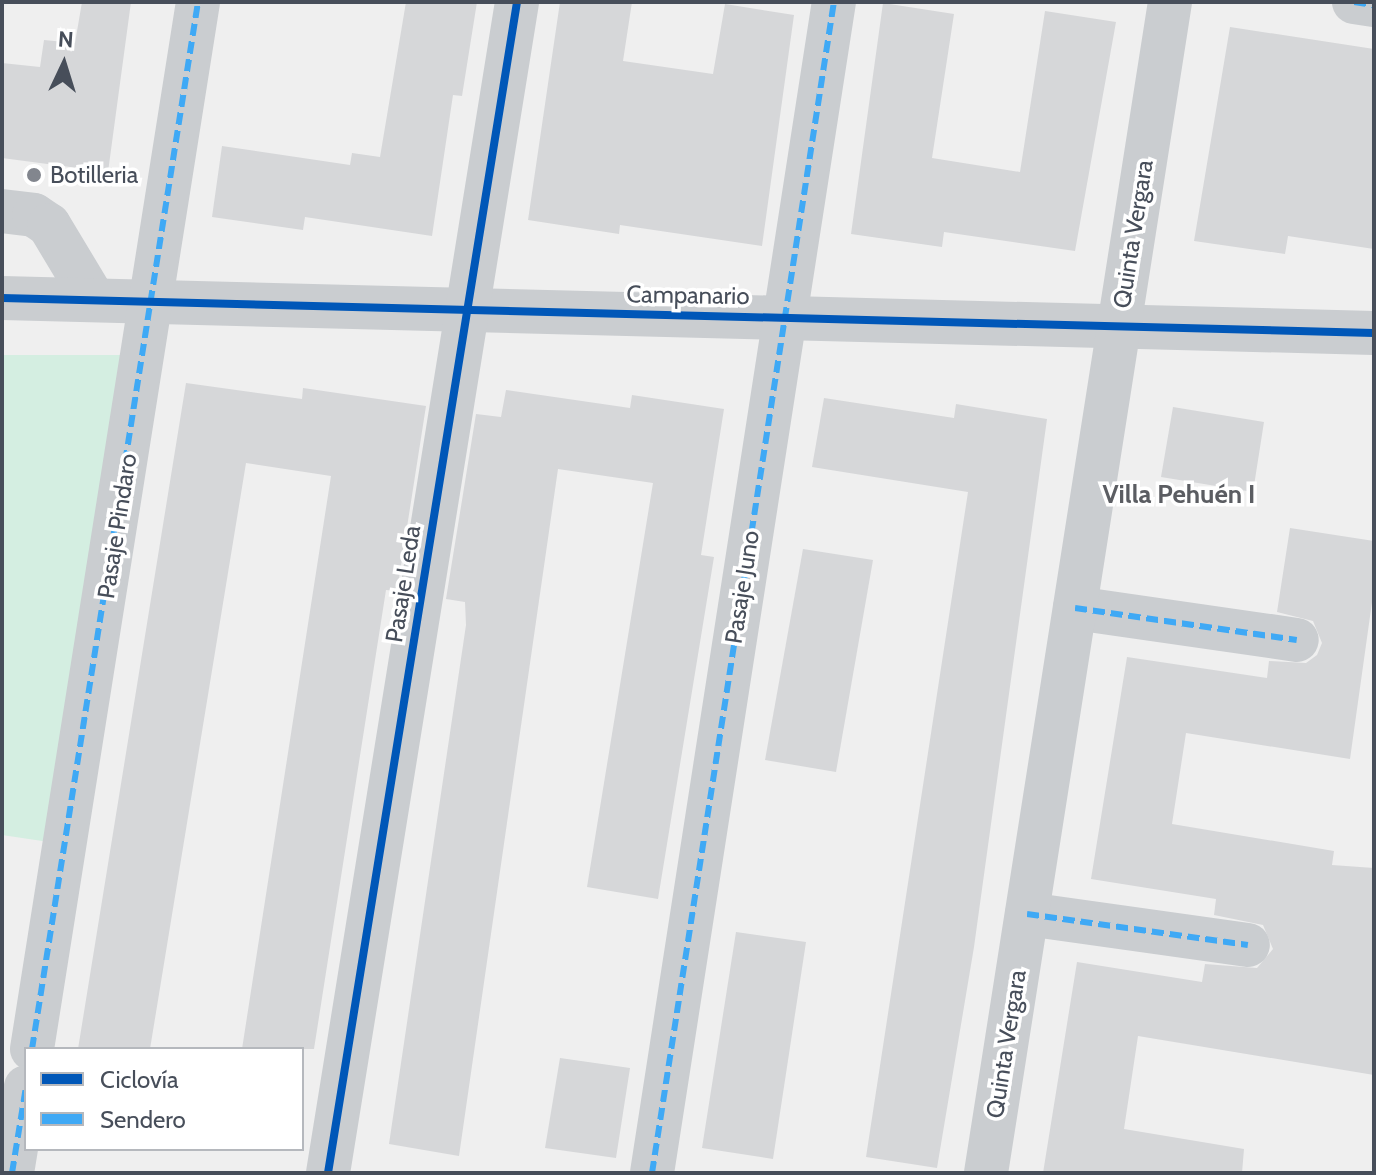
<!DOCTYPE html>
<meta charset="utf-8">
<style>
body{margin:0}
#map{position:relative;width:1376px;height:1175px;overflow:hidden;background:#efefef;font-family:Cabin,sans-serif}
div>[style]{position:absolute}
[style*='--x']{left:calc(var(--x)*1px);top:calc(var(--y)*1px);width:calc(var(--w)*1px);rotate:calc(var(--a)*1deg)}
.green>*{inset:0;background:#d4eee1}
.building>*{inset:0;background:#d6d7d9}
.minor>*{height:44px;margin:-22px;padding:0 22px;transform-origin:22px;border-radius:22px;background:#cacdd0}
.quiet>*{height:6px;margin-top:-3px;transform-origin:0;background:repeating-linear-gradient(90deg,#3fa9f5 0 12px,transparent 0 18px)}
.cycleway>*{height:8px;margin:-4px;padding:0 4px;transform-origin:4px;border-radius:4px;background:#0057b8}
.dots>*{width:22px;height:22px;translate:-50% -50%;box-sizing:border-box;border:4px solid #fff;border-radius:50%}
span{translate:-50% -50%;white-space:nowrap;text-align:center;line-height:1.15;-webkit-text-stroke:7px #fff;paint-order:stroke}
.poi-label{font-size:24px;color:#474e5a}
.left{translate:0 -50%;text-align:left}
.street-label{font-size:24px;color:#474e5a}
.neighbourhood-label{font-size:26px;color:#5b5d62;font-weight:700}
.frame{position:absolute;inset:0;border:4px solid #474e5a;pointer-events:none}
.legend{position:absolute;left:24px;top:1047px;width:280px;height:104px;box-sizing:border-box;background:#fff;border:2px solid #b5b8bd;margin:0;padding:10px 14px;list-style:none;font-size:24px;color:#474e5a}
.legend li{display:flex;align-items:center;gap:16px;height:40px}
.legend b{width:40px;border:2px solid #b5b8bd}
.north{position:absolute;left:24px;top:24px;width:80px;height:80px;-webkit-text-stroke:6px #fff;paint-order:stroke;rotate:4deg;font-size:22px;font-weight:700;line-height:32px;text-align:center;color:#474e5a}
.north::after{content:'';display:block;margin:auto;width:28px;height:36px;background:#474e5a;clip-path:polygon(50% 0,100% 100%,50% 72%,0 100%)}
</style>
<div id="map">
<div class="green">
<div style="clip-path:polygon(2px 355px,126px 355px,49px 842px,2px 835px)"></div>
</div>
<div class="building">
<div style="clip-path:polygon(82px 2px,131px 2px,108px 172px,2px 158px,2px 63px,40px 67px,44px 40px,75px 43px)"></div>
<div style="clip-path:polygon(406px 2px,477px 2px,462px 96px,453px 95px,432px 236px,305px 217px,303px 230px,212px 217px,222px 146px,350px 165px,352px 153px,380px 157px)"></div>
<div style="clip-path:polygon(560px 2px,632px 2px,623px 61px,713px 74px,725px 4px,794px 15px,762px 246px,620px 225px,619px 234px,528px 220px)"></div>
<div style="clip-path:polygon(883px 3px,954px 14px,932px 158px,1020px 172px,1045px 11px,1116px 22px,1075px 251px,944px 232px,942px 247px,851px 234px)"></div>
<div style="clip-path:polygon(1230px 27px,1374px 49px,1374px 249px,1288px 236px,1285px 254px,1194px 241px)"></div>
<div style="clip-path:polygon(186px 383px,302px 399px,303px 388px,426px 406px,397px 591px,386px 590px,314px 1049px,242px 1049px,331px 476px,246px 463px,150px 1049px,78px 1049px)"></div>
<div style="clip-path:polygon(506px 390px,630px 408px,632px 395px,724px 409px,701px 555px,714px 557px,658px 899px,587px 887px,653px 483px,558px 469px,459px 1156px,389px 1144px,466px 625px,465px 602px,446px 599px,476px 414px,501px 417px)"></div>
<div style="clip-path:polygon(824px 398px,954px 418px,956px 404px,1047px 419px,974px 947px,937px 1168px,866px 1157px,968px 492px,812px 467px)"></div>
<div style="clip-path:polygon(1173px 407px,1264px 422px,1253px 492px,1161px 477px)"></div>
<div style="clip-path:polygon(1290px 528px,1374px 541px,1374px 588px,1350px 759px,1186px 733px,1172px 824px,1334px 851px,1332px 865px,1374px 868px,1374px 1075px,1138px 1036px,1124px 1129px,1244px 1149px,1242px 1173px,1043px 1173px,1077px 962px,1202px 982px,1205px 964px,1257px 968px,1273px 949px,1263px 925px,1214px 915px,1216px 899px,1091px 879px,1127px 657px,1267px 678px,1269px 661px,1306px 663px,1317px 655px,1322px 643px,1313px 621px,1277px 612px)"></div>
<div style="clip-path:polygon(803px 549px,873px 560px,836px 772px,765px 760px)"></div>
<div style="clip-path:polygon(736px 932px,806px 942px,773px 1159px,702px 1148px)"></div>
<div style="clip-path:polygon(560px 1058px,630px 1068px,616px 1158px,545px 1148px)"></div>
</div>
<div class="minor">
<div style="--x:1354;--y:2;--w:20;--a:9"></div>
<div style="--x:2;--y:211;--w:32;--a:7"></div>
<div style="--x:34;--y:215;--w:18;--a:34"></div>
<div style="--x:49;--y:225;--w:87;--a:59"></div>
<div style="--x:2;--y:298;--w:1372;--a:1.46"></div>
<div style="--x:1075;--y:608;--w:224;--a:8.2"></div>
<div style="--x:1027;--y:914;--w:223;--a:8"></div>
<div style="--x:32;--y:1049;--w:1060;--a:-80.99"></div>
<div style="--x:12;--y:1173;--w:87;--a:-80.8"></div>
<div style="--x:328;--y:1173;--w:1186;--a:-80.83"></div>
<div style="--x:652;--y:1173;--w:1185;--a:-81.17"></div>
<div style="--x:986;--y:1173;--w:1185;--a:-81.07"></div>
</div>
<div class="quiet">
<div style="--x:1354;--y:2;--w:20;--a:9"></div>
<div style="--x:1075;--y:608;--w:224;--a:8.2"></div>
<div style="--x:1027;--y:914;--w:223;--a:8"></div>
<div style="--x:32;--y:1049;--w:1060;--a:-80.99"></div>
<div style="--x:12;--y:1173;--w:87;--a:-80.8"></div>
<div style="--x:652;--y:1173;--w:1185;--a:-81.17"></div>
</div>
<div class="cycleway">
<div style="--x:2;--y:298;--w:1372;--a:1.46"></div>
<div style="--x:328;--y:1173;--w:1186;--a:-80.83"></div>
</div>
<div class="dots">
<div style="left:34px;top:175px;background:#82868e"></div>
</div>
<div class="poi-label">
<span class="left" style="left:50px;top:175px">Botilleria</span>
</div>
<div class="street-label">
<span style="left:1133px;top:234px;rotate:-81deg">Quinta Vergara</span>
<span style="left:688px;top:295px;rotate:1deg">Campanario</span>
<span style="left:117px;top:526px;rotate:-81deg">Pasaje Pindaro</span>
<span style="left:403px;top:584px;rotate:-81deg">Pasaje Leda</span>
<span style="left:742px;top:587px;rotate:-81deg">Pasaje Juno</span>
<span style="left:1006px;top:1044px;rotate:-81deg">Quinta Vergara</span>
</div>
<div class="neighbourhood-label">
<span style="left:1179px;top:495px">Villa Pehuén I</span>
</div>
<div class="frame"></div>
<ul class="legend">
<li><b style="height:10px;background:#0057b8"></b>Ciclovía</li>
<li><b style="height:10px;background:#3fa9f5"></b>Sendero</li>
</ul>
<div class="north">N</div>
</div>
